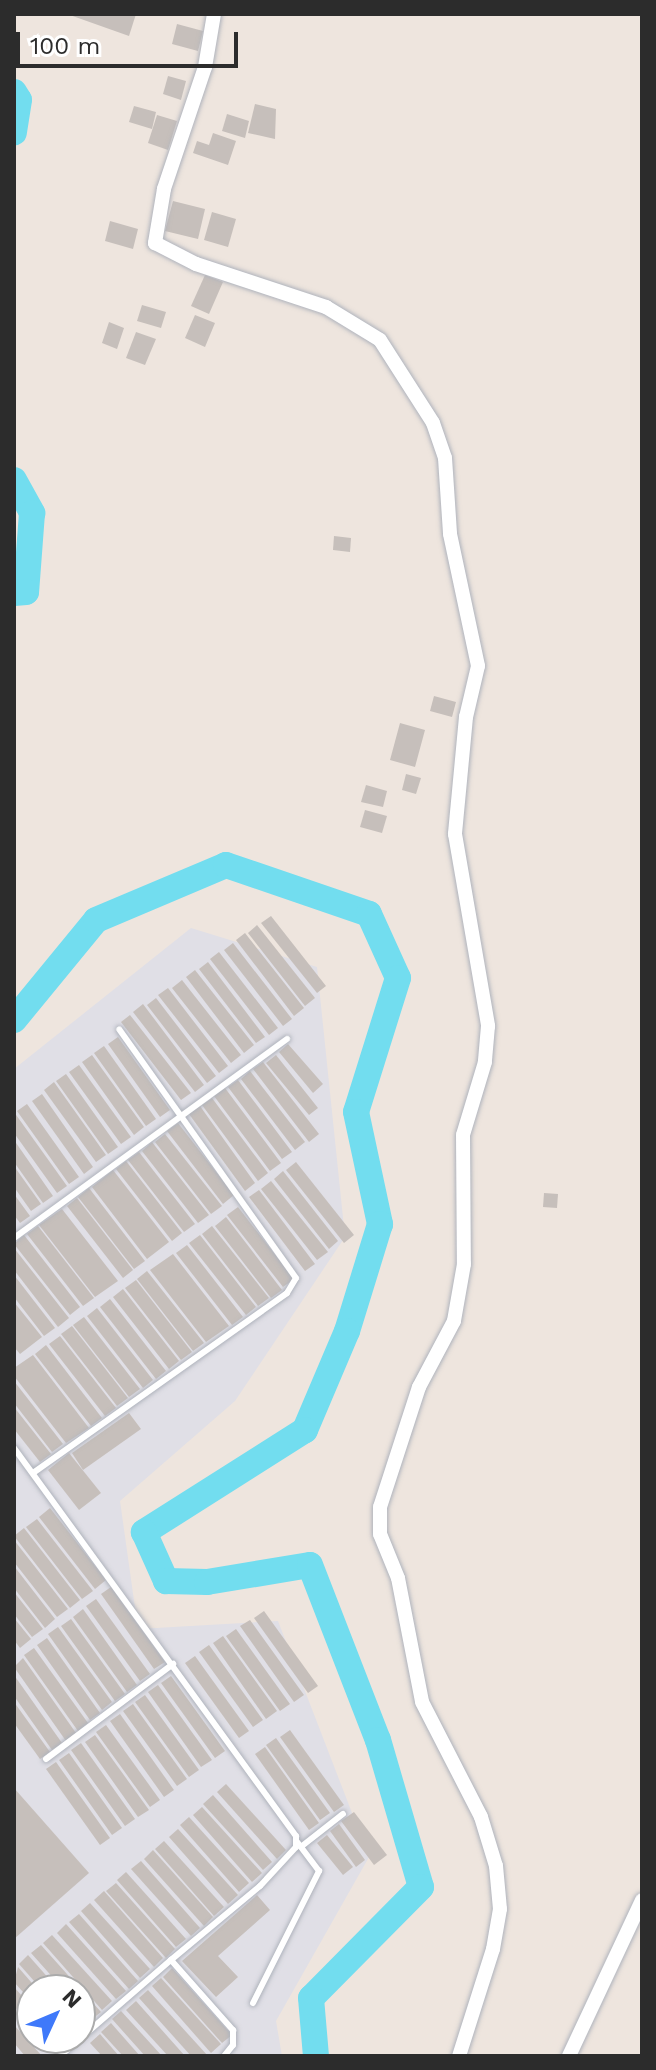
<!DOCTYPE html>
<style>
body{margin:0}
#map{position:relative;width:656px;height:2070px;overflow:hidden;background:#eee5de;font-family:"Work Sans",sans-serif}
div>[style]{position:absolute}
[style*='--x']{left:calc(var(--x)*1px);top:calc(var(--y)*1px);width:calc(var(--w)*1px);rotate:calc(var(--a)*1deg)}
.industrial>*{inset:0;background:#e0dfe6}
.river>*{height:26px;margin:-13px;padding:0 13px;transform-origin:13px;border-radius:13px;background:#72ddef}
.building>*{inset:0;background:#c6bfbb}
.roads{filter:drop-shadow(0 0 2px #afb3bc) drop-shadow(0 0 2px #afb3bc)}
.service>*{height:6px;margin:-3px;padding:0 3px;transform-origin:3px;border-radius:3px;background:#fff}
.tertiary>*{height:14px;margin:-7px;padding:0 7px;transform-origin:7px;border-radius:7px;background:#fff}
span{translate:-50% -50%;white-space:nowrap;text-align:center;line-height:1.15;-webkit-text-stroke:7px #fff;paint-order:stroke}
.frame{position:absolute;inset:0;border:16px solid #2c2c2c;pointer-events:none}
.north{position:absolute;left:16px;top:1974px;width:80px;height:80px;box-sizing:border-box;background:#fff;border:2px solid #ababab;border-radius:50%;rotate:46deg;font-size:22px;font-weight:700;line-height:32px;text-align:center;color:#2c2c2c}
.north::after{content:'';display:block;margin:auto;width:28px;height:36px;background:#3f79fa;clip-path:polygon(50% 0,100% 100%,50% 72%,0 100%)}
.scale{position:absolute;left:16px;top:32px;width:222px;height:36px;box-sizing:border-box;border:4px solid #2c2c2c;border-top:0;padding-left:10px;font-size:24px;line-height:28px;white-space:nowrap;color:#2c2c2c;-webkit-text-stroke:6px #fff;paint-order:stroke}
</style>
<div id="map">
<div class="industrial">
<div style="clip-path:polygon(evenodd,191px 928px,317px 967px,345px 1237px,235px 1401px,120px 1501px,138px 1629px,278px 1621px,369px 1857px,276px 2021px,282px 2056px,14px 2056px,14px 1069px,191px 928px,32px 1990px,80px 1990px,80px 2038px,32px 2038px,32px 1990px)"></div>
</div>
<div class="river">
<div style="--x:14;--y:92;--w:9;--a:58"></div>
<div style="--x:19;--y:100;--w:33;--a:99"></div>
<div style="--x:14;--y:480;--w:38;--a:61"></div>
<div style="--x:32;--y:513;--w:79;--a:94.3"></div>
<div style="--x:26;--y:592;--w:12;--a:175"></div>
<div style="--x:14;--y:1020;--w:129;--a:-50.6"></div>
<div style="--x:96;--y:920;--w:141;--a:-22.9"></div>
<div style="--x:226;--y:865;--w:151;--a:18.9"></div>
<div style="--x:369;--y:914;--w:70;--a:65.6"></div>
<div style="--x:398;--y:978;--w:140;--a:107.4"></div>
<div style="--x:356;--y:1112;--w:115;--a:77.9"></div>
<div style="--x:380;--y:1224;--w:112;--a:107.1"></div>
<div style="--x:347;--y:1331;--w:108;--a:113"></div>
<div style="--x:305;--y:1430;--w:191;--a:147.6"></div>
<div style="--x:144;--y:1532;--w:54;--a:65.8"></div>
<div style="--x:166;--y:1581;--w:41;--a:1.4"></div>
<div style="--x:207;--y:1582;--w:104;--a:-9.4"></div>
<div style="--x:310;--y:1565;--w:188;--a:68.8"></div>
<div style="--x:378;--y:1740;--w:153;--a:73.7"></div>
<div style="--x:421;--y:1887;--w:156;--a:134.7"></div>
<div style="--x:311;--y:1998;--w:58;--a:85.1"></div>
</div>
<div class="building">
<div style="clip-path:polygon(67px 14px,136px 14px,129px 36px)"></div>
<div style="clip-path:polygon(177px 24px,203px 31px,198px 51px,172px 44px)"></div>
<div style="clip-path:polygon(168px 76px,186px 81px,181px 100px,163px 94px)"></div>
<div style="clip-path:polygon(255px 104px,276px 109px,275px 139px,248px 133px)"></div>
<div style="clip-path:polygon(134px 106px,156px 112px,152px 129px,129px 122px)"></div>
<div style="clip-path:polygon(227px 114px,249px 121px,245px 138px,222px 131px)"></div>
<div style="clip-path:polygon(157px 115px,177px 121px,168px 150px,148px 143px)"></div>
<div style="clip-path:polygon(213px 133px,236px 141px,228px 165px,193px 153px,197px 141px,209px 145px)"></div>
<div style="clip-path:polygon(173px 201px,205px 209px,198px 239px,165px 231px)"></div>
<div style="clip-path:polygon(212px 212px,236px 219px,228px 247px,204px 240px)"></div>
<div style="clip-path:polygon(110px 221px,138px 229px,133px 249px,105px 241px)"></div>
<div style="clip-path:polygon(205px 275px,223px 282px,209px 314px,191px 306px)"></div>
<div style="clip-path:polygon(142px 305px,166px 312px,161px 328px,137px 321px)"></div>
<div style="clip-path:polygon(195px 315px,215px 323px,205px 347px,185px 338px)"></div>
<div style="clip-path:polygon(109px 322px,124px 328px,117px 349px,102px 343px)"></div>
<div style="clip-path:polygon(136px 332px,156px 339px,145px 365px,126px 358px)"></div>
<div style="clip-path:polygon(334px 536px,351px 538px,350px 552px,333px 550px)"></div>
<div style="clip-path:polygon(434px 696px,456px 702px,452px 717px,430px 711px)"></div>
<div style="clip-path:polygon(400px 723px,425px 730px,415px 767px,390px 760px)"></div>
<div style="clip-path:polygon(406px 774px,421px 778px,416px 794px,402px 790px)"></div>
<div style="clip-path:polygon(366px 785px,387px 791px,383px 807px,361px 802px)"></div>
<div style="clip-path:polygon(365px 810px,387px 816px,382px 833px,360px 827px)"></div>
<div style="clip-path:polygon(271px 916px,326px 986px,317px 993px,261px 923px)"></div>
<div style="clip-path:polygon(257px 925px,315px 998px,305px 1006px,248px 933px)"></div>
<div style="clip-path:polygon(245px 933px,304px 1008px,294px 1016px,236px 940px)"></div>
<div style="clip-path:polygon(233px 943px,292px 1019px,283px 1026px,224px 950px)"></div>
<div style="clip-path:polygon(219px 952px,278px 1028px,269px 1035px,210px 959px)"></div>
<div style="clip-path:polygon(208px 962px,265px 1037px,256px 1043px,199px 969px)"></div>
<div style="clip-path:polygon(195px 970px,254px 1045px,244px 1053px,186px 977px)"></div>
<div style="clip-path:polygon(182px 980px,241px 1055px,231px 1063px,172px 988px)"></div>
<div style="clip-path:polygon(168px 988px,228px 1066px,219px 1073px,158px 995px)"></div>
<div style="clip-path:polygon(156px 998px,216px 1076px,207px 1083px,147px 1005px)"></div>
<div style="clip-path:polygon(143px 1004px,204px 1085px,195px 1092px,133px 1012px)"></div>
<div style="clip-path:polygon(130px 1015px,191px 1093px,181px 1100px,121px 1022px)"></div>
<div style="clip-path:polygon(118px 1037px,170px 1110px,160px 1117px,108px 1044px)"></div>
<div style="clip-path:polygon(288px 1044px,323px 1084px,313px 1093px,279px 1052px)"></div>
<div style="clip-path:polygon(104px 1046px,156px 1119px,146px 1126px,94px 1053px)"></div>
<div style="clip-path:polygon(92px 1055px,144px 1127px,134px 1135px,82px 1062px)"></div>
<div style="clip-path:polygon(276px 1055px,318px 1108px,309px 1115px,266px 1063px)"></div>
<div style="clip-path:polygon(263px 1062px,319px 1134px,309px 1142px,253px 1069px)"></div>
<div style="clip-path:polygon(79px 1065px,131px 1137px,121px 1144px,69px 1072px)"></div>
<div style="clip-path:polygon(250px 1071px,305px 1142px,295px 1150px,241px 1079px)"></div>
<div style="clip-path:polygon(66px 1074px,118px 1147px,108px 1154px,56px 1081px)"></div>
<div style="clip-path:polygon(238px 1080px,292px 1152px,282px 1159px,228px 1087px)"></div>
<div style="clip-path:polygon(54px 1082px,106px 1155px,96px 1162px,44px 1090px)"></div>
<div style="clip-path:polygon(225px 1088px,281px 1163px,270px 1171px,214px 1096px)"></div>
<div style="clip-path:polygon(42px 1094px,93px 1167px,84px 1174px,32px 1101px)"></div>
<div style="clip-path:polygon(212px 1098px,268px 1173px,258px 1181px,202px 1105px)"></div>
<div style="clip-path:polygon(27px 1104px,79px 1177px,69px 1184px,17px 1111px)"></div>
<div style="clip-path:polygon(200px 1106px,255px 1183px,245px 1191px,189px 1114px)"></div>
<div style="clip-path:polygon(14px 1112px,67px 1186px,57px 1193px,14px 1133px)"></div>
<div style="clip-path:polygon(178px 1123px,234px 1195px,223px 1204px,167px 1131px)"></div>
<div style="clip-path:polygon(165px 1134px,222px 1206px,211px 1214px,155px 1142px)"></div>
<div style="clip-path:polygon(14px 1140px,53px 1196px,43px 1203px,14px 1162px)"></div>
<div style="clip-path:polygon(152px 1142px,209px 1215px,198px 1223px,142px 1151px)"></div>
<div style="clip-path:polygon(139px 1152px,195px 1224px,184px 1232px,128px 1160px)"></div>
<div style="clip-path:polygon(126px 1161px,182px 1233px,172px 1241px,116px 1169px)"></div>
<div style="clip-path:polygon(296px 1162px,354px 1235px,344px 1243px,286px 1170px)"></div>
<div style="clip-path:polygon(14px 1166px,41px 1204px,31px 1211px,14px 1187px)"></div>
<div style="clip-path:polygon(113px 1170px,169px 1242px,147px 1259px,92px 1187px)"></div>
<div style="clip-path:polygon(283px 1171px,338px 1241px,329px 1249px,274px 1179px)"></div>
<div style="clip-path:polygon(271px 1181px,328px 1252px,317px 1260px,261px 1189px)"></div>
<div style="clip-path:polygon(89px 1188px,145px 1261px,134px 1269px,78px 1197px)"></div>
<div style="clip-path:polygon(259px 1190px,315px 1264px,305px 1271px,249px 1197px)"></div>
<div style="clip-path:polygon(544px 1193px,558px 1194px,557px 1208px,543px 1207px)"></div>
<div style="clip-path:polygon(14px 1194px,30px 1216px,20px 1223px,14px 1215px)"></div>
<div style="clip-path:polygon(77px 1198px,133px 1270px,123px 1278px,67px 1206px)"></div>
<div style="clip-path:polygon(238px 1207px,294px 1279px,283px 1287px,227px 1215px)"></div>
<div style="clip-path:polygon(62px 1209px,118px 1281px,95px 1297px,39px 1225px)"></div>
<div style="clip-path:polygon(226px 1217px,282px 1290px,271px 1298px,215px 1226px)"></div>
<div style="clip-path:polygon(38px 1226px,94px 1298px,83px 1306px,27px 1234px)"></div>
<div style="clip-path:polygon(212px 1226px,269px 1298px,258px 1306px,202px 1234px)"></div>
<div style="clip-path:polygon(24px 1235px,80px 1307px,70px 1315px,14px 1244px)"></div>
<div style="clip-path:polygon(200px 1235px,256px 1307px,246px 1315px,189px 1243px)"></div>
<div style="clip-path:polygon(187px 1245px,243px 1317px,232px 1325px,176px 1253px)"></div>
<div style="clip-path:polygon(14px 1248px,69px 1318px,58px 1327px,14px 1270px)"></div>
<div style="clip-path:polygon(173px 1254px,229px 1326px,206px 1342px,150px 1270px)"></div>
<div style="clip-path:polygon(147px 1271px,204px 1343px,193px 1351px,137px 1279px)"></div>
<div style="clip-path:polygon(14px 1275px,55px 1328px,44px 1336px,14px 1297px)"></div>
<div style="clip-path:polygon(136px 1280px,192px 1352px,181px 1360px,125px 1288px)"></div>
<div style="clip-path:polygon(123px 1289px,179px 1361px,169px 1369px,113px 1297px)"></div>
<div style="clip-path:polygon(110px 1299px,166px 1371px,156px 1379px,100px 1307px)"></div>
<div style="clip-path:polygon(14px 1302px,42px 1337px,20px 1354px,14px 1347px)"></div>
<div style="clip-path:polygon(97px 1308px,153px 1380px,143px 1388px,87px 1316px)"></div>
<div style="clip-path:polygon(84px 1317px,140px 1389px,129px 1397px,73px 1325px)"></div>
<div style="clip-path:polygon(72px 1326px,128px 1398px,117px 1406px,61px 1334px)"></div>
<div style="clip-path:polygon(60px 1336px,116px 1408px,105px 1416px,49px 1344px)"></div>
<div style="clip-path:polygon(46px 1345px,102px 1418px,91px 1426px,35px 1354px)"></div>
<div style="clip-path:polygon(33px 1355px,89px 1428px,66px 1443px,14px 1376px,14px 1368px)"></div>
<div style="clip-path:polygon(14px 1381px,63px 1444px,52px 1452px,14px 1403px)"></div>
<div style="clip-path:polygon(14px 1407px,51px 1454px,40px 1462px,14px 1429px)"></div>
<div style="clip-path:polygon(129px 1413px,141px 1429px,83px 1470px,72px 1453px)"></div>
<div style="clip-path:polygon(69px 1453px,101px 1493px,79px 1510px,48px 1470px)"></div>
<div style="clip-path:polygon(50px 1508px,106px 1580px,95px 1589px,39px 1517px)"></div>
<div style="clip-path:polygon(37px 1519px,93px 1591px,82px 1599px,26px 1527px)"></div>
<div style="clip-path:polygon(24px 1528px,80px 1600px,70px 1608px,14px 1536px)"></div>
<div style="clip-path:polygon(14px 1540px,68px 1609px,57px 1617px,14px 1562px)"></div>
<div style="clip-path:polygon(14px 1566px,55px 1619px,45px 1628px,14px 1588px)"></div>
<div style="clip-path:polygon(111px 1587px,165px 1662px,154px 1669px,101px 1594px)"></div>
<div style="clip-path:polygon(14px 1592px,43px 1629px,32px 1637px,14px 1614px)"></div>
<div style="clip-path:polygon(96px 1599px,150px 1674px,140px 1681px,86px 1606px)"></div>
<div style="clip-path:polygon(83px 1609px,137px 1685px,127px 1692px,73px 1617px)"></div>
<div style="clip-path:polygon(264px 1611px,318px 1686px,308px 1693px,254px 1618px)"></div>
<div style="clip-path:polygon(14px 1618px,31px 1639px,20px 1648px,14px 1640px)"></div>
<div style="clip-path:polygon(71px 1619px,125px 1694px,115px 1701px,61px 1626px)"></div>
<div style="clip-path:polygon(250px 1620px,304px 1695px,294px 1702px,240px 1626px)"></div>
<div style="clip-path:polygon(58px 1627px,112px 1702px,102px 1710px,48px 1634px)"></div>
<div style="clip-path:polygon(236px 1629px,290px 1704px,280px 1711px,226px 1636px)"></div>
<div style="clip-path:polygon(223px 1636px,277px 1711px,266px 1719px,213px 1643px)"></div>
<div style="clip-path:polygon(47px 1638px,100px 1713px,90px 1720px,37px 1645px)"></div>
<div style="clip-path:polygon(209px 1645px,263px 1720px,253px 1727px,199px 1652px)"></div>
<div style="clip-path:polygon(34px 1648px,88px 1723px,78px 1731px,24px 1655px)"></div>
<div style="clip-path:polygon(195px 1656px,249px 1731px,239px 1738px,185px 1663px)"></div>
<div style="clip-path:polygon(23px 1658px,76px 1733px,66px 1741px,14px 1667px)"></div>
<div style="clip-path:polygon(14px 1675px,62px 1743px,52px 1750px,14px 1696px)"></div>
<div style="clip-path:polygon(171px 1676px,225px 1751px,215px 1758px,161px 1683px)"></div>
<div style="clip-path:polygon(158px 1685px,212px 1760px,201px 1767px,148px 1692px)"></div>
<div style="clip-path:polygon(145px 1695px,199px 1770px,189px 1777px,135px 1702px)"></div>
<div style="clip-path:polygon(14px 1702px,50px 1752px,40px 1759px,14px 1723px)"></div>
<div style="clip-path:polygon(133px 1704px,187px 1779px,177px 1786px,123px 1711px)"></div>
<div style="clip-path:polygon(120px 1714px,174px 1790px,164px 1797px,110px 1721px)"></div>
<div style="clip-path:polygon(106px 1725px,160px 1800px,150px 1807px,96px 1732px)"></div>
<div style="clip-path:polygon(290px 1730px,344px 1805px,334px 1812px,280px 1737px)"></div>
<div style="clip-path:polygon(95px 1735px,149px 1810px,138px 1817px,85px 1742px)"></div>
<div style="clip-path:polygon(276px 1738px,330px 1813px,320px 1820px,266px 1745px)"></div>
<div style="clip-path:polygon(81px 1743px,135px 1819px,125px 1826px,71px 1750px)"></div>
<div style="clip-path:polygon(265px 1747px,319px 1823px,309px 1830px,255px 1754px)"></div>
<div style="clip-path:polygon(69px 1753px,122px 1828px,112px 1835px,59px 1760px)"></div>
<div style="clip-path:polygon(56px 1762px,110px 1838px,100px 1845px,46px 1769px)"></div>
<div style="clip-path:polygon(226px 1784px,286px 1850px,277px 1859px,217px 1792px)"></div>
<div style="clip-path:polygon(14px 1788px,89px 1873px,14px 1939px)"></div>
<div style="clip-path:polygon(213px 1795px,272px 1862px,263px 1870px,203px 1804px)"></div>
<div style="clip-path:polygon(202px 1807px,262px 1873px,252px 1882px,193px 1815px)"></div>
<div style="clip-path:polygon(354px 1812px,387px 1855px,374px 1865px,341px 1821px)"></div>
<div style="clip-path:polygon(189px 1817px,249px 1883px,239px 1892px,180px 1825px)"></div>
<div style="clip-path:polygon(339px 1824px,365px 1860px,356px 1867px,330px 1831px)"></div>
<div style="clip-path:polygon(178px 1829px,238px 1895px,228px 1904px,169px 1837px)"></div>
<div style="clip-path:polygon(327px 1835px,353px 1867px,343px 1875px,317px 1843px)"></div>
<div style="clip-path:polygon(164px 1841px,224px 1907px,214px 1916px,155px 1849px)"></div>
<div style="clip-path:polygon(153px 1850px,213px 1917px,204px 1926px,144px 1859px)"></div>
<div style="clip-path:polygon(141px 1861px,200px 1928px,191px 1936px,131px 1869px)"></div>
<div style="clip-path:polygon(126px 1872px,186px 1939px,176px 1947px,117px 1880px)"></div>
<div style="clip-path:polygon(116px 1883px,175px 1949px,166px 1958px,106px 1891px)"></div>
<div style="clip-path:polygon(104px 1891px,163px 1958px,154px 1967px,94px 1900px)"></div>
<div style="clip-path:polygon(257px 1895px,270px 1910px,218px 1956px,238px 1977px,216px 1997px,182px 1961px)"></div>
<div style="clip-path:polygon(90px 1903px,150px 1969px,140px 1978px,81px 1911px)"></div>
<div style="clip-path:polygon(79px 1914px,138px 1981px,129px 1989px,69px 1922px)"></div>
<div style="clip-path:polygon(66px 1924px,126px 1991px,116px 1999px,57px 1933px)"></div>
<div style="clip-path:polygon(52px 1935px,112px 2001px,102px 2010px,43px 1943px)"></div>
<div style="clip-path:polygon(41px 1945px,101px 2012px,91px 2020px,80px 2007px,80px 1990px,64px 1990px,31px 1953px)"></div>
<div style="clip-path:polygon(28px 1955px,59px 1990px,42px 1990px,19px 1964px)"></div>
<div style="clip-path:polygon(18px 1967px,38px 1990px,32px 1990px,32px 2002px,14px 1982px)"></div>
<div style="clip-path:polygon(172px 1968px,232px 2035px,222px 2043px,163px 1977px)"></div>
<div style="clip-path:polygon(161px 1978px,221px 2044px,211px 2053px,152px 1986px)"></div>
<div style="clip-path:polygon(14px 1987px,32px 2007px,32px 2026px,14px 2006px)"></div>
<div style="clip-path:polygon(148px 1990px,208px 2056px,191px 2056px,139px 1998px)"></div>
<div style="clip-path:polygon(136px 2001px,185px 2056px,168px 2056px,126px 2010px)"></div>
<div style="clip-path:polygon(121px 2011px,162px 2056px,145px 2056px,112px 2019px)"></div>
<div style="clip-path:polygon(111px 2023px,140px 2056px,123px 2056px,101px 2032px)"></div>
<div style="clip-path:polygon(14px 2025px,42px 2056px,25px 2056px,14px 2043px)"></div>
<div style="clip-path:polygon(100px 2034px,119px 2056px,102px 2056px,90px 2043px)"></div>
<div style="clip-path:polygon(43px 2038px,59px 2038px,64px 2044px,55px 2052px)"></div>
</div>
<div class="roads">
<div class="service">
<div style="--x:14;--y:1238;--w:338;--a:-36.1"></div>
<div style="--x:14;--y:1448;--w:480;--a:54"></div>
<div style="--x:296;--y:1836;--w:11;--a:90"></div>
<div style="--x:296;--y:1847;--w:53;--a:132.7"></div>
<div style="--x:260;--y:1886;--w:116;--a:140.3"></div>
<div style="--x:171;--y:1960;--w:94;--a:48.5"></div>
<div style="--x:233;--y:2030;--w:15;--a:90"></div>
<div style="--x:233;--y:2045;--w:14;--a:129"></div>
<div style="--x:33;--y:1473;--w:311;--a:-35.3"></div>
<div style="--x:287;--y:1293;--w:17;--a:-59"></div>
<div style="--x:296;--y:1278;--w:305;--a:-125.4"></div>
<div style="--x:46;--y:1759;--w:159;--a:-36.8"></div>
<div style="--x:302;--y:1846;--w:52;--a:-38"></div>
<div style="--x:253;--y:2003;--w:148;--a:-63.4"></div>
<div style="--x:319;--y:1871;--w:36;--a:-127"></div>
<div style="--x:60;--y:2056;--w:147;--a:-40.9"></div>
</div>
<div class="tertiary">
<div style="--x:214;--y:14;--w:54;--a:99.6"></div>
<div style="--x:205;--y:67;--w:129;--a:108.6"></div>
<div style="--x:164;--y:189;--w:55;--a:99.5"></div>
<div style="--x:155;--y:243;--w:46;--a:27.1"></div>
<div style="--x:196;--y:264;--w:137;--a:18.3"></div>
<div style="--x:326;--y:307;--w:63;--a:31.4"></div>
<div style="--x:380;--y:340;--w:98;--a:57.4"></div>
<div style="--x:433;--y:423;--w:37;--a:71"></div>
<div style="--x:445;--y:458;--w:76;--a:86.2"></div>
<div style="--x:450;--y:534;--w:135;--a:78"></div>
<div style="--x:478;--y:666;--w:52;--a:103.2"></div>
<div style="--x:466;--y:717;--w:118;--a:95.4"></div>
<div style="--x:455;--y:834;--w:195;--a:80.2"></div>
<div style="--x:488;--y:1026;--w:36;--a:95"></div>
<div style="--x:485;--y:1062;--w:76;--a:106.8"></div>
<div style="--x:463;--y:1135;--w:129;--a:89.6"></div>
<div style="--x:464;--y:1264;--w:58;--a:100"></div>
<div style="--x:454;--y:1321;--w:75;--a:117.9"></div>
<div style="--x:419;--y:1387;--w:126;--a:108"></div>
<div style="--x:380;--y:1507;--w:27;--a:90"></div>
<div style="--x:380;--y:1534;--w:48;--a:67.8"></div>
<div style="--x:398;--y:1578;--w:126;--a:79"></div>
<div style="--x:422;--y:1702;--w:129;--a:62.8"></div>
<div style="--x:481;--y:1817;--w:51;--a:73"></div>
<div style="--x:496;--y:1866;--w:43;--a:84.7"></div>
<div style="--x:500;--y:1909;--w:41;--a:99.9"></div>
<div style="--x:493;--y:1949;--w:112;--a:107.6"></div>
<div style="--x:569;--y:2056;--w:172;--a:-64.9"></div>
</div>
</div>
<div class="frame"></div>
<div class="north">N</div>
<div class="scale">100 m</div>
</div>
